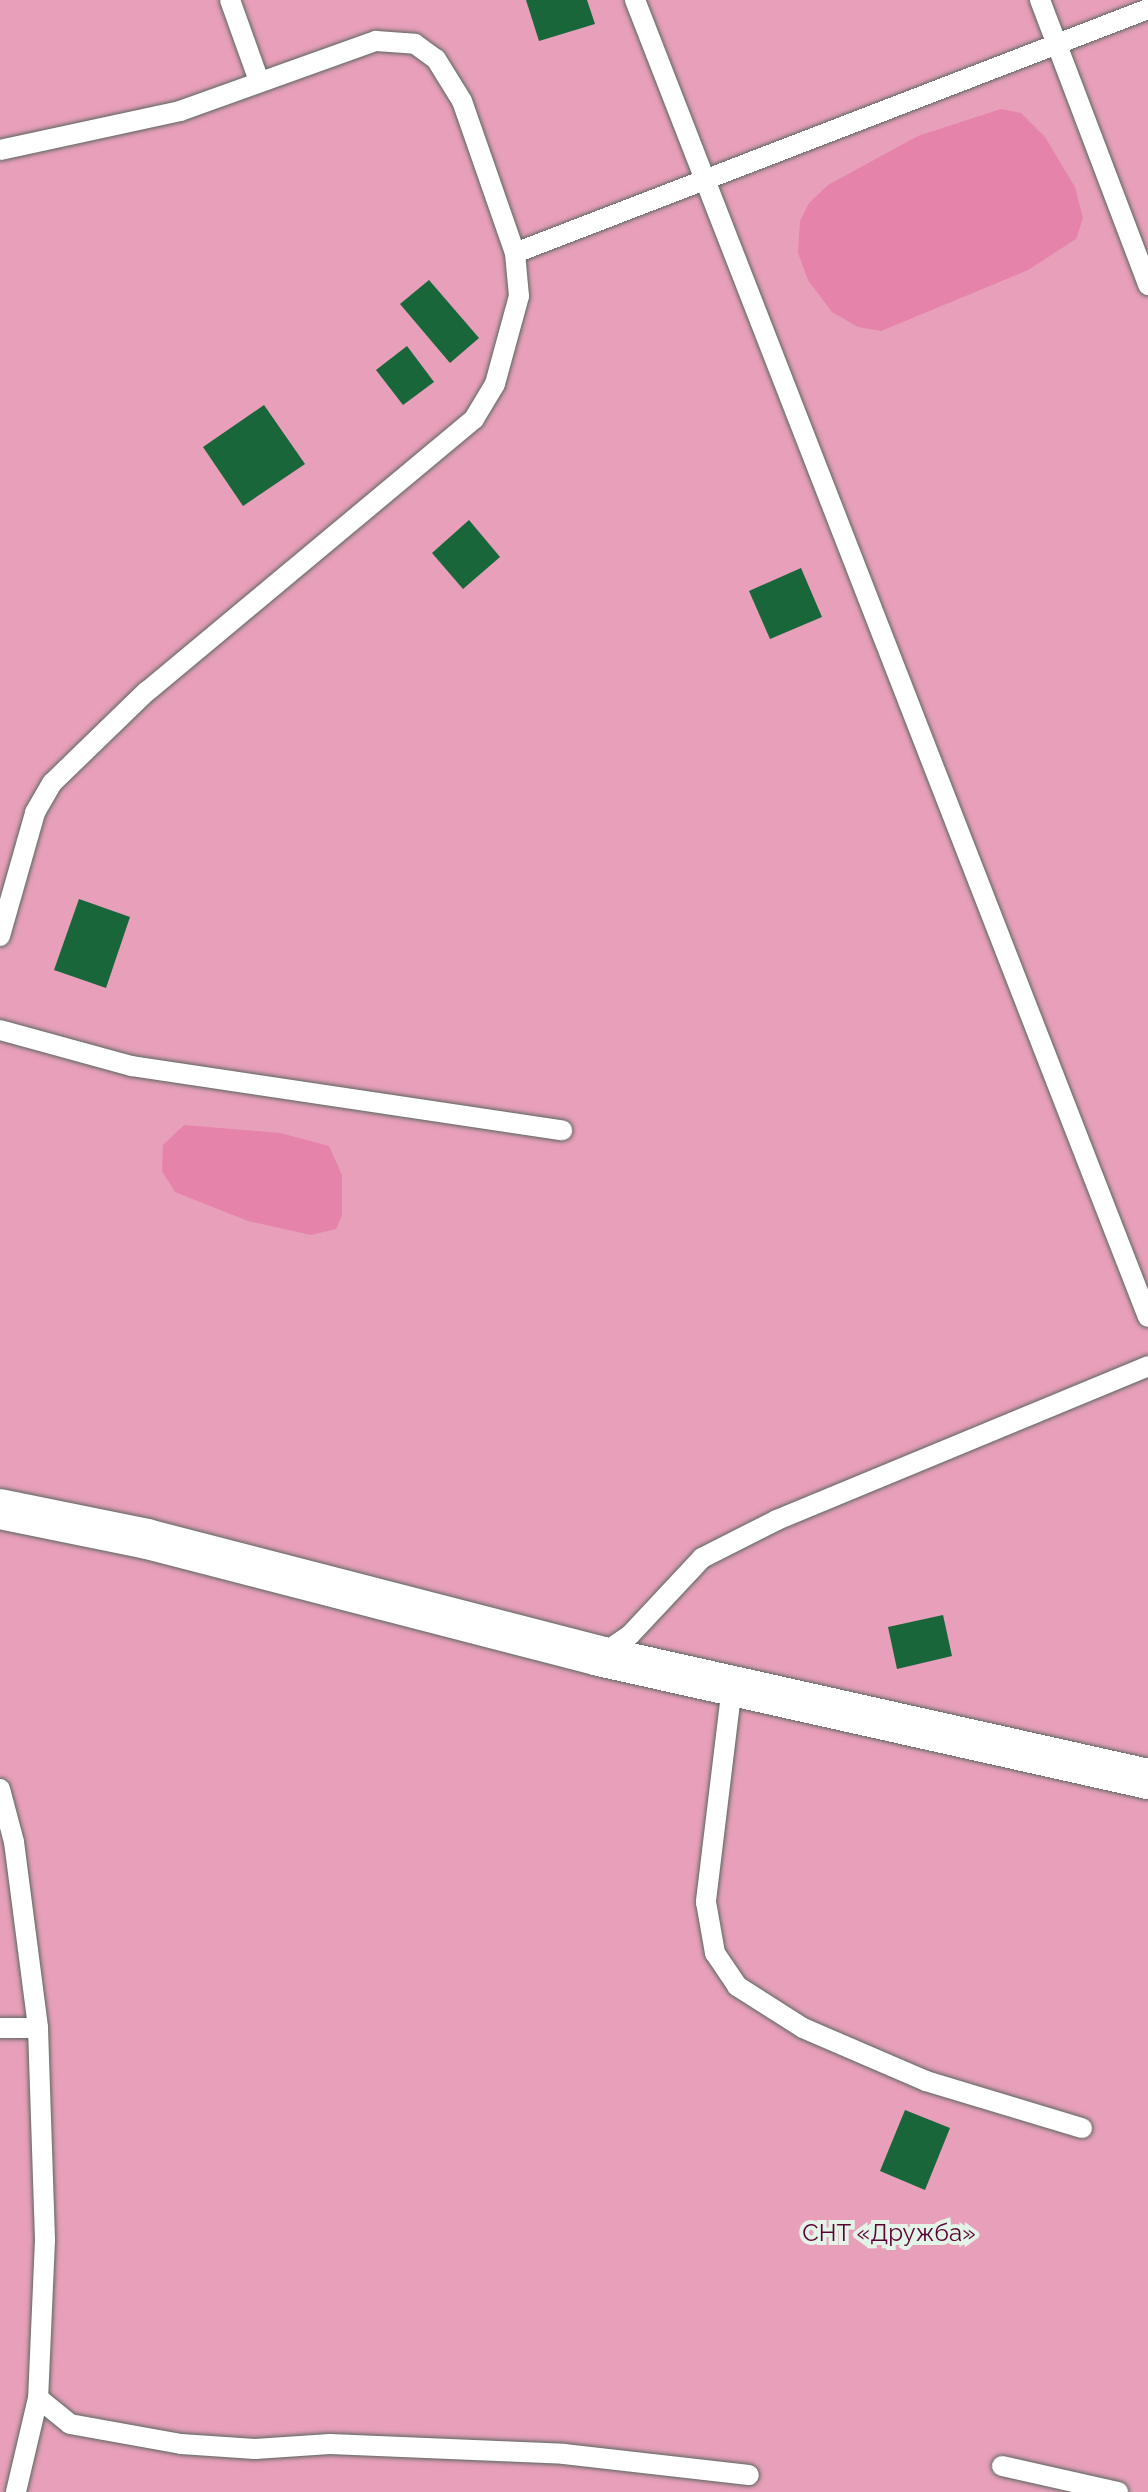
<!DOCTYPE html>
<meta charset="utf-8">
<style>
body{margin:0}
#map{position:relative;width:1148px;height:2492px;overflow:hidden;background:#d6e5da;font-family:Raleway,sans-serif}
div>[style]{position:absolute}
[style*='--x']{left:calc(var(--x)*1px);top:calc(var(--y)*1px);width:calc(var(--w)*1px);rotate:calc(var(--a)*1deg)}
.green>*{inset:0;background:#e79fba}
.water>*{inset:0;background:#e583ab}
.building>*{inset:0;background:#18663a}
.roads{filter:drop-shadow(0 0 2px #5a675d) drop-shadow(0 0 2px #5a675d)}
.lane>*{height:20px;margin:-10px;padding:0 10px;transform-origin:10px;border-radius:10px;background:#fff}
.street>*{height:40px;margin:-20px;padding:0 20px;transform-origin:20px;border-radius:20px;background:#fff}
span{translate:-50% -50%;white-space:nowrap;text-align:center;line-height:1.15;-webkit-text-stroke:8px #e3f3e7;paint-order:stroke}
.park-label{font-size:24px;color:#5a0032}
</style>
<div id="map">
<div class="green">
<div style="clip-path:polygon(0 0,1148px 0,1148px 2492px,0 2492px)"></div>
</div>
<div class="water">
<div style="clip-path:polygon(1001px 109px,1021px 113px,1045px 137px,1075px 187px,1083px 218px,1076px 239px,1028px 270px,881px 331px,858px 327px,832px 312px,808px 280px,798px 253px,800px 221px,809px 203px,828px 185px,918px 136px)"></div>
<div style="clip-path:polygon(184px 1125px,280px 1133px,329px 1146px,342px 1175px,342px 1215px,336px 1229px,311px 1235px,248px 1221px,175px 1192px,162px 1171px,163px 1145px)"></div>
</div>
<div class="building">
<div style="clip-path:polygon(526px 0,587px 0,595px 24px,539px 41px)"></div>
<div style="clip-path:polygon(429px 280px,479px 338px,450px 363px,400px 304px)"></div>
<div style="clip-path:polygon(407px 346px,434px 382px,403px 405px,376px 370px)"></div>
<div style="clip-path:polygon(264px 405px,305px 464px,243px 506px,203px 447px)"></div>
<div style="clip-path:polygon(469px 520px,500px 557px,463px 589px,432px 553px)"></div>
<div style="clip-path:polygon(801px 568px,822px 617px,770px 639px,749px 591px)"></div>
<div style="clip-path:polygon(79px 899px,130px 917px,106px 988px,54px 970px)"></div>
<div style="clip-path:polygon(943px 1615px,952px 1656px,897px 1669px,888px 1627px)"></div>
<div style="clip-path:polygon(905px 2110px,950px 2128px,925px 2190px,880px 2171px)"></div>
</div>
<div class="roads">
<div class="lane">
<div style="--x:230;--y:0;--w:86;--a:70.3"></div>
<div style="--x:635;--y:0;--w:1413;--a:68.72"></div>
<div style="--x:1040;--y:0;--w:305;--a:69.2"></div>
<div style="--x:0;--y:150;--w:184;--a:-12.2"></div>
<div style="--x:180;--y:111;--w:208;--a:-19.7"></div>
<div style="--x:376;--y:41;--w:39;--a:4"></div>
<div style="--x:415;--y:44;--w:26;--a:36"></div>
<div style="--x:436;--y:59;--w:49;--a:58.2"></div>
<div style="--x:462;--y:101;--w:161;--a:70.8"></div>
<div style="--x:515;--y:253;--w:43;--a:84.7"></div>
<div style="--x:519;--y:296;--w:91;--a:105.3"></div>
<div style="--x:495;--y:384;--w:41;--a:121"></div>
<div style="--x:474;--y:419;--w:425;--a:140.2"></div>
<div style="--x:147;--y:691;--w:132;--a:135.9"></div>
<div style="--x:52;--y:783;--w:34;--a:120"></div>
<div style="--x:35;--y:813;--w:128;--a:105.9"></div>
<div style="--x:515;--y:253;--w:678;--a:-21.08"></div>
<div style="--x:0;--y:1030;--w:137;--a:15.3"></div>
<div style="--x:132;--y:1066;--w:435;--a:8.5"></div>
<div style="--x:599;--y:1656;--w:37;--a:-34"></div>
<div style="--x:630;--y:1635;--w:105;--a:-46.9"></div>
<div style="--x:702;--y:1558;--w:84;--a:-26.9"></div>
<div style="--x:777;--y:1520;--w:402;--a:-22.5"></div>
<div style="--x:732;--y:1686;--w:218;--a:96.9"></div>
<div style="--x:706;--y:1902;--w:52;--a:80"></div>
<div style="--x:715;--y:1953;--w:40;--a:56"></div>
<div style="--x:737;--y:1986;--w:78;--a:32.5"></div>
<div style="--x:803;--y:2028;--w:134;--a:23.3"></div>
<div style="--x:926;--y:2081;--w:163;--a:16.8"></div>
<div style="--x:0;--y:1789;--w:55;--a:75.2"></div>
<div style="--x:14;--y:1842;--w:188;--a:82.6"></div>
<div style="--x:38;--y:2028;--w:212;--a:88.1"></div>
<div style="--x:45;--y:2240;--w:158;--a:92.5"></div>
<div style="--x:38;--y:2398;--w:97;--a:103.2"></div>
<div style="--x:0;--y:2028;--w:38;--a:0"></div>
<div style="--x:38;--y:2398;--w:41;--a:39.1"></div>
<div style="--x:70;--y:2424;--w:113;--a:10.2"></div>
<div style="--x:181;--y:2444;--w:74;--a:3.9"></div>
<div style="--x:255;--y:2449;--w:75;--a:-3.8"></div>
<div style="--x:330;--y:2444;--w:234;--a:2.4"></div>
<div style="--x:564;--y:2454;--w:186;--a:6.5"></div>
<div style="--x:1002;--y:2466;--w:119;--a:12.6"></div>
</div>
<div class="street">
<div style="--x:0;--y:1509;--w:150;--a:11.5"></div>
<div style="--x:147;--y:1539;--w:467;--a:14.5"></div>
<div style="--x:599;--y:1656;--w:563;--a:12.63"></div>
</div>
</div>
<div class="park-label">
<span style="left:889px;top:2233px">СНТ «Дружба»</span>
</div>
</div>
